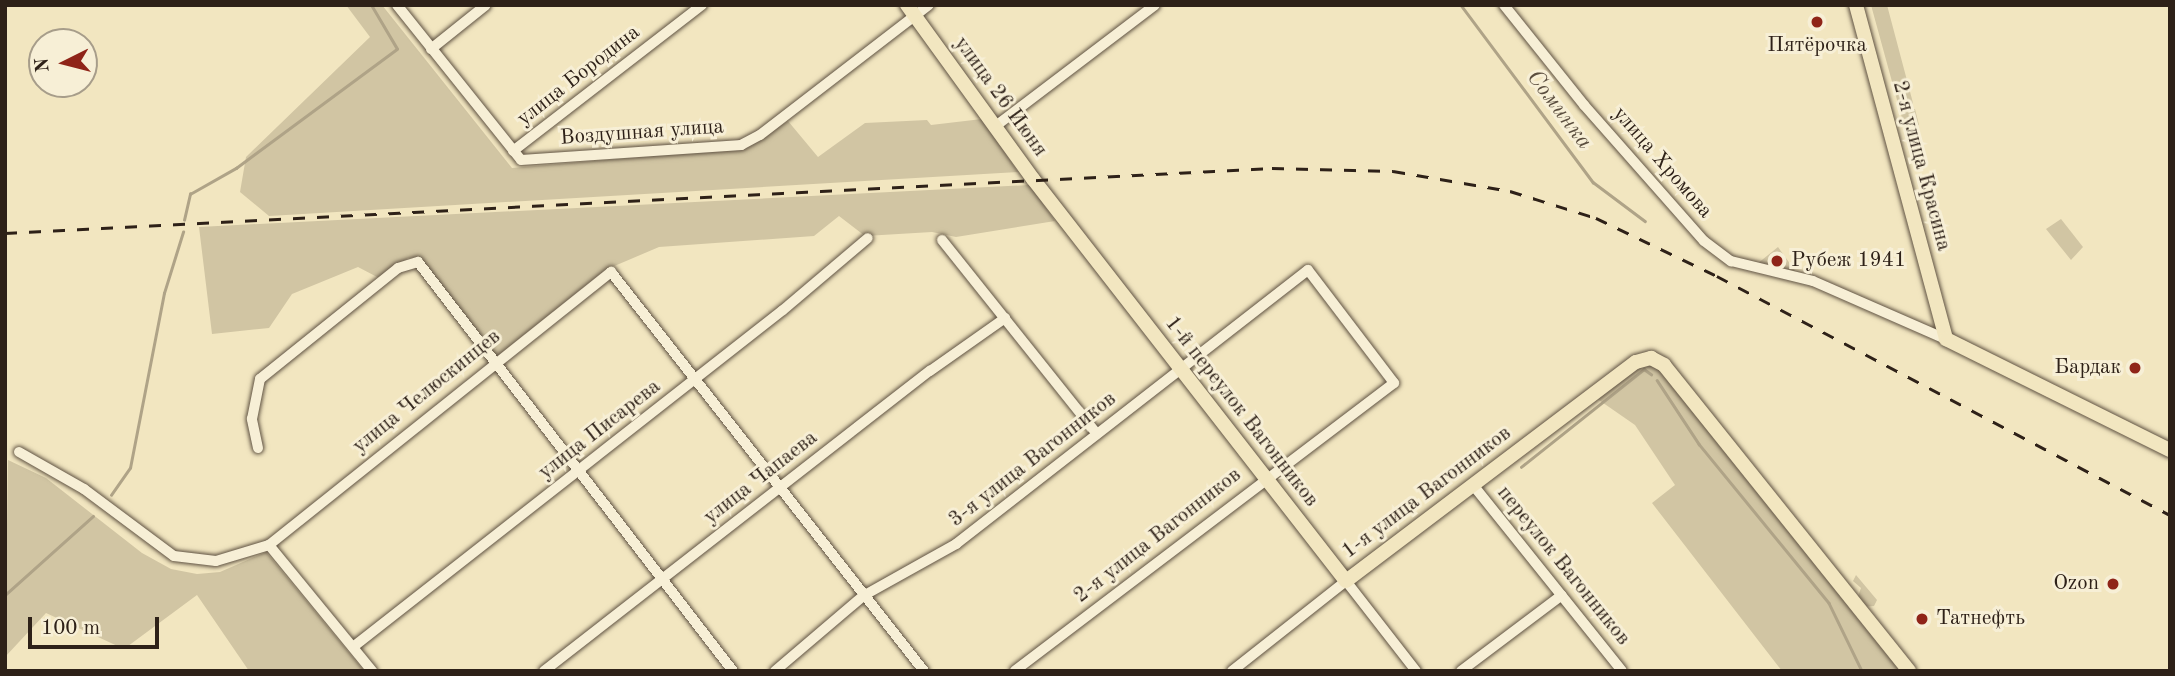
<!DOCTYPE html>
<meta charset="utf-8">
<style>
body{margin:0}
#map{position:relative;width:2175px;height:676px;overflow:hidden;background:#f2e6c0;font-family:"Old Standard TT",serif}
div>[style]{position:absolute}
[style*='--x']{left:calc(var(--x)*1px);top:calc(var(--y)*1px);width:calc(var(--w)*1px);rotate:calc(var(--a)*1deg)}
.green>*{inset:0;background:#d1c5a3}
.stream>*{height:2.5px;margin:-1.25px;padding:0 1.25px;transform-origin:1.25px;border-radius:1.25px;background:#afa387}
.roads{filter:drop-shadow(0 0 2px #5f5242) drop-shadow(0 0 2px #5f5242)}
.minor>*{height:10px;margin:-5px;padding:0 5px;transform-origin:5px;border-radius:5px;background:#f7efd6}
.major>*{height:14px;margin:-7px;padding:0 7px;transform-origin:7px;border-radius:7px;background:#f2e6c0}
.rail>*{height:2.5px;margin-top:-1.25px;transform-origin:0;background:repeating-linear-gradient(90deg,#2e2118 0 12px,transparent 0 24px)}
.dots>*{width:19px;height:19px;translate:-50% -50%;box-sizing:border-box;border:4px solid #f7efd6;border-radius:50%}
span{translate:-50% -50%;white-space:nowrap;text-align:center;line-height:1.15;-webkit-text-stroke:6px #f7efd6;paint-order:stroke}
.poi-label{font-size:21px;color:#2e2118}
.left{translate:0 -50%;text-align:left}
.right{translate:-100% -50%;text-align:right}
.street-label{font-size:21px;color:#2e2118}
.water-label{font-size:23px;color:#5b4e3f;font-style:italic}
.frame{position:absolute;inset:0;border:7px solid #2e2118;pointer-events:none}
.north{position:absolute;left:28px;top:28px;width:70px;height:70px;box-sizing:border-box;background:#f7efd6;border:2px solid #a79d8a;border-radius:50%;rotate:264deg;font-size:19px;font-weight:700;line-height:28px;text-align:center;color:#2e2118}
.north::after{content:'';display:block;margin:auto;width:24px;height:32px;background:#8f2418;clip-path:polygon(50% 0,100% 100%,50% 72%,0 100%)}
.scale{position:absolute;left:28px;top:617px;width:131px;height:32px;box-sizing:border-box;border:4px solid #2e2118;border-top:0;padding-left:9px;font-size:21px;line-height:24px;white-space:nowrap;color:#2e2118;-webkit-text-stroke:5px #f7efd6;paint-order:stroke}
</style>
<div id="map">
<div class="green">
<div style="clip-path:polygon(346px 5px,382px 5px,512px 168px,746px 148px,788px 121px,818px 157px,865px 123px,927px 120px,931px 125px,982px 119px,1018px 172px,269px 216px,240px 192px,246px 157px,370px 37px)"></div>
<div style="clip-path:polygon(1871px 5px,1887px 5px,1913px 103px,1910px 110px,1915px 109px,1919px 125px,1905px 129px)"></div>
<div style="clip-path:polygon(1030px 185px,1055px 221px,956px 237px,932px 232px,865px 236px,839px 216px,814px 236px,659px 247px,605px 270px,495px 358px,419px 257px,408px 258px,379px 278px,358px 267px,292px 294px,269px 328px,212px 334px,199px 227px)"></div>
<div style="clip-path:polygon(2061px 219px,2083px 247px,2071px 260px,2046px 229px)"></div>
<div style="clip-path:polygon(1778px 247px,1796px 272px,1757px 264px)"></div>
<div style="clip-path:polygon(1639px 365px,1653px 365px,1662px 372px,1900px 671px,1782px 671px,1652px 503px,1675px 485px,1635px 425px,1596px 398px)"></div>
<div style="clip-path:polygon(8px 460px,46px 478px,142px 553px,171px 569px,197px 574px,220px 572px,266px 552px,364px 671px,249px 671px,197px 595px,124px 649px,46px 613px,5px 657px)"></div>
<div style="clip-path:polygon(1856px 575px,1877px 600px,1874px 606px,1862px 607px,1857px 599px,1861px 588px,1853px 581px)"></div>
</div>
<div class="stream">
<div style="--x:1461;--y:5;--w:221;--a:53.3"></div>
<div style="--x:1593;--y:182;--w:65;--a:36.9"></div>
<div style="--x:184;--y:220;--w:27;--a:-77"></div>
<div style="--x:190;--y:194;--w:53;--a:-29.5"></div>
<div style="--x:236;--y:168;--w:200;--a:-36.5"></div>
<div style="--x:397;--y:49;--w:51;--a:-120.6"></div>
<div style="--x:1657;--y:380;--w:77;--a:56.7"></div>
<div style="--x:1699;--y:444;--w:205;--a:50.7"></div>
<div style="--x:1829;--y:603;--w:76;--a:64.1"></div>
<div style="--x:1521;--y:467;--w:157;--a:-38.5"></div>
<div style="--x:1644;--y:369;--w:9;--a:36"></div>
<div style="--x:111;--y:495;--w:33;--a:-55"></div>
<div style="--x:130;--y:468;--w:178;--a:-79"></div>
<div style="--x:164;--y:293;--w:64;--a:-72.7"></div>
<div style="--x:5;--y:595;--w:118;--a:-41.9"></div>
</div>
<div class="roads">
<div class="minor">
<div style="--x:397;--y:5;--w:198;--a:51.3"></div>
<div style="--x:521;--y:160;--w:221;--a:-3.9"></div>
<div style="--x:741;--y:145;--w:21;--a:-28"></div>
<div style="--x:760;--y:135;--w:213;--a:-37.6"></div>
<div style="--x:1504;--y:5;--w:128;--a:51.3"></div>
<div style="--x:1584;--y:105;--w:181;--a:48.6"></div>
<div style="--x:1704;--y:241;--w:34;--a:37"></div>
<div style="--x:1731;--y:261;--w:84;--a:13.7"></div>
<div style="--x:1813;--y:281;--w:145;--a:23.6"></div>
<div style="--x:431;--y:49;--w:70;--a:-38.7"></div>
<div style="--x:997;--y:125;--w:198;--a:-37.2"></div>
<div style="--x:513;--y:151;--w:239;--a:-37.7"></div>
<div style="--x:942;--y:240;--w:248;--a:51.4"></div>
<div style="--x:258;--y:448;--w:30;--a:-102"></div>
<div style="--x:252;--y:419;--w:41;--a:-78.7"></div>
<div style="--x:260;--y:379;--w:177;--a:-38.8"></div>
<div style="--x:398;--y:268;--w:21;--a:-17"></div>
<div style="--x:418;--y:262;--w:516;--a:52.4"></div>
<div style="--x:19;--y:452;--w:75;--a:29.6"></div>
<div style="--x:84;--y:489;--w:112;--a:36.7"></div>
<div style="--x:174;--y:556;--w:42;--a:6.8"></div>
<div style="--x:216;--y:561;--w:55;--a:-16.8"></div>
<div style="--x:269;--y:545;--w:438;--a:-38.6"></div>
<div style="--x:611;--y:272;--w:507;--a:51.89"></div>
<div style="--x:1473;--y:485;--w:238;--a:51.3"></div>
<div style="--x:269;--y:545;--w:163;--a:50.7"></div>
<div style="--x:353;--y:647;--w:546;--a:-38.09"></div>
<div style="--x:783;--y:310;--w:111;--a:-40.3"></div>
<div style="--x:544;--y:671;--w:489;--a:-37.9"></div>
<div style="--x:930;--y:371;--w:92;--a:-35.2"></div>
<div style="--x:775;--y:671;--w:116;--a:-40.4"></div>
<div style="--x:863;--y:596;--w:107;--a:-29.2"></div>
<div style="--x:956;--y:544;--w:446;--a:-37.9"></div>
<div style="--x:1308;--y:270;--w:142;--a:52.7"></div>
<div style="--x:1394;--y:383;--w:476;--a:142.8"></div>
<div style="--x:1232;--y:671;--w:145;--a:-38.3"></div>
<div style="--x:1346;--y:581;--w:114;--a:52.1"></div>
<div style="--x:1461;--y:671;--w:126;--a:-37"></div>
</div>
<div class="major">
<div style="--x:907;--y:5;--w:215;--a:54.1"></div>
<div style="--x:1033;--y:179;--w:509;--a:52.1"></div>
<div style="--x:1346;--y:581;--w:363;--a:-37.1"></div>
<div style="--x:1636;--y:362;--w:16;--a:-15"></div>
<div style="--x:1651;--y:358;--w:15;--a:28"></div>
<div style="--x:1664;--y:365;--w:392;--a:51.3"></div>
<div style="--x:1856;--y:5;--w:346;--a:74.9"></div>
<div style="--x:1946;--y:339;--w:250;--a:26.4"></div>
</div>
</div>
<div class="rail">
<div style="--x:5;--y:233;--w:1269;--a:-2.94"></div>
<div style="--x:1272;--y:168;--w:121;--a:1.4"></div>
<div style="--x:1393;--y:171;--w:119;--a:9.7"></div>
<div style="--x:1510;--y:191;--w:90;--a:17.4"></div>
<div style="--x:1596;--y:218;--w:134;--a:25.6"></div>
<div style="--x:1717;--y:276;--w:512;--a:27.82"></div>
</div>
<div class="dots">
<div style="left:1817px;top:22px;background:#8f2418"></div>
<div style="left:1777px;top:261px;background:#8f2418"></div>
<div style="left:2135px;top:368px;background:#8f2418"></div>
<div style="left:2113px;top:584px;background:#8f2418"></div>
<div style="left:1922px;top:619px;background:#8f2418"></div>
</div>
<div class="poi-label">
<span style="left:1817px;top:46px">Пятёрочка</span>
<span class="left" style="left:1791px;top:261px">Рубеж 1941</span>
<span class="right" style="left:2121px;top:368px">Бардак</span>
<span class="right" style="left:2099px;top:584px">Ozon</span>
<span class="left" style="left:1936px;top:619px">Татнефть</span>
</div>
<div class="street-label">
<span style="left:579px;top:76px;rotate:-38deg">улица Бородина</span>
<span style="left:1000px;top:97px;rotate:54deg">улица 26 Июня</span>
<span style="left:642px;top:133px;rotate:-4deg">Воздушная улица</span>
<span style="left:1662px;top:163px;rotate:49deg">улица Хромова</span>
<span style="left:1921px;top:166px;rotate:75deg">2-я улица Красина</span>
<span style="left:427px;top:392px;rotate:-39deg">улица Челюскинцев</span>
<span style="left:1241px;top:412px;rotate:52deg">1-й переулок Вагонников</span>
<span style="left:600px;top:430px;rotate:-38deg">улица Писарева</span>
<span style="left:1033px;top:460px;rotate:-38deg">3-я улица Вагонников</span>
<span style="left:761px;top:478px;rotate:-38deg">улица Чапаева</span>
<span style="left:1427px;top:493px;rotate:-37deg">1-я улица Вагонников</span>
<span style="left:1158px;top:536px;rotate:-38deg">2-я улица Вагонников</span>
<span style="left:1563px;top:566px;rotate:51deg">переулок Вагонников</span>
</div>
<div class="water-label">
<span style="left:1559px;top:110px;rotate:53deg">Соминка</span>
</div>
<div class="frame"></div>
<div class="north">N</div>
<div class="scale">100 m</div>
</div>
